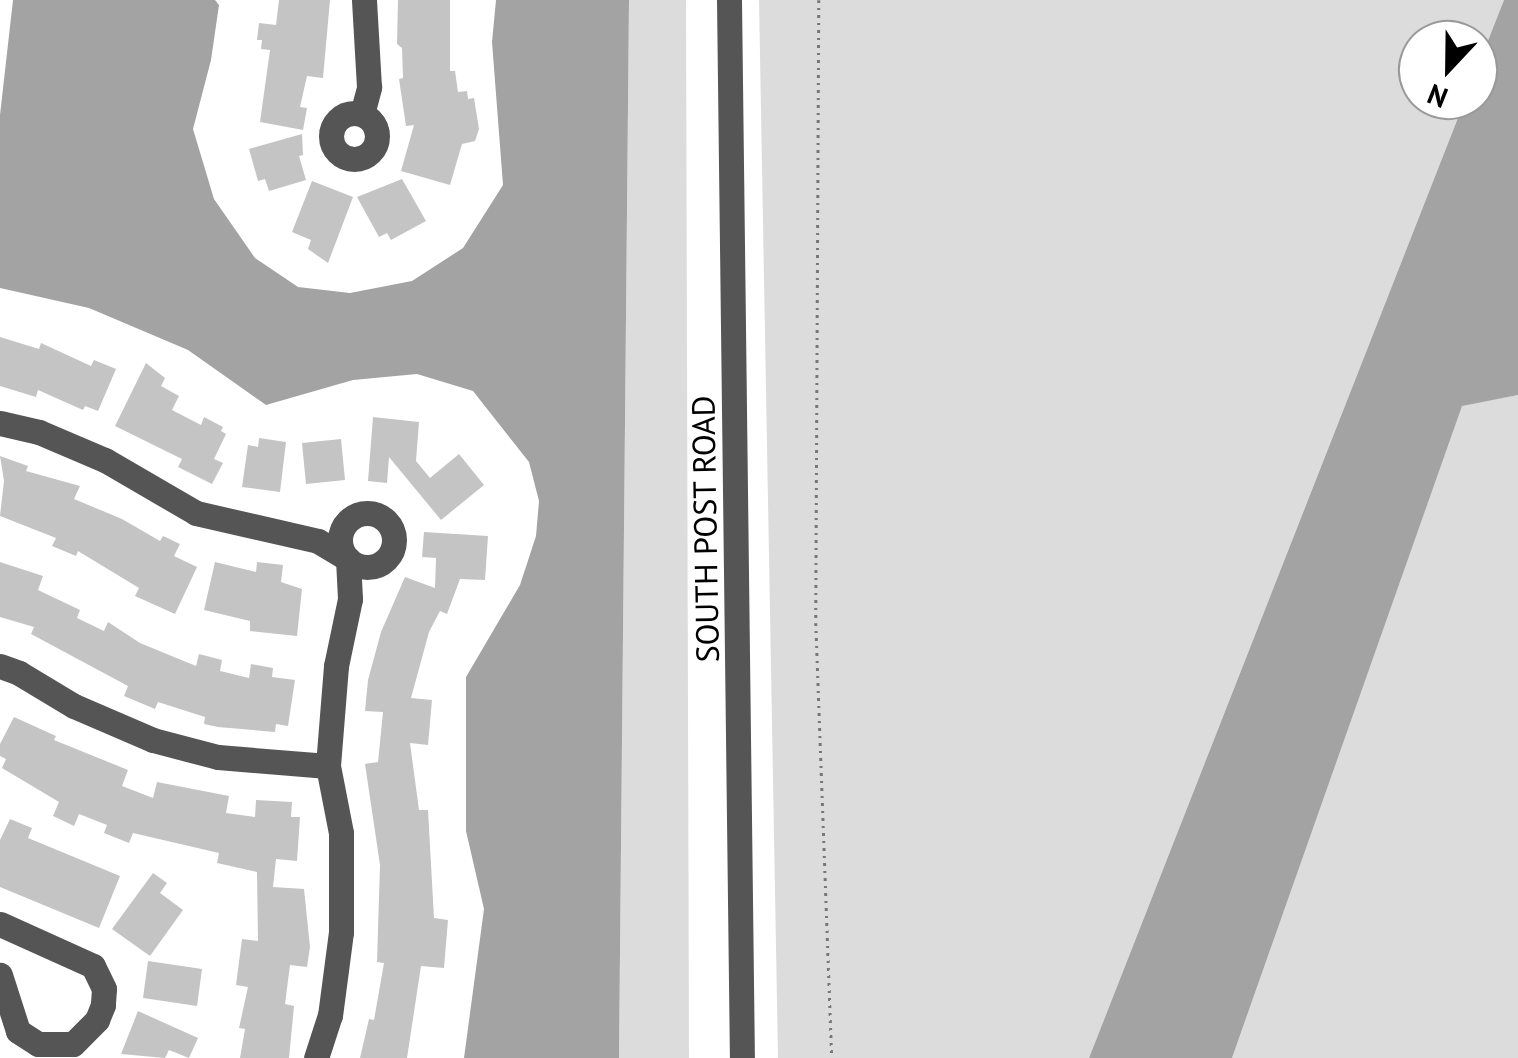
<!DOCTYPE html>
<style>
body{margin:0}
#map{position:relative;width:1518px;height:1058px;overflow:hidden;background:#fff;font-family:"PT Sans",sans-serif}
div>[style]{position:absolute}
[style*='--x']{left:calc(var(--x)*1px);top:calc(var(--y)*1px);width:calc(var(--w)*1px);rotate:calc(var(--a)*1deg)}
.green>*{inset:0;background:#dcdcdc}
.water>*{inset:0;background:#a3a3a3}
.building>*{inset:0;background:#c4c4c4}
.path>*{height:2.5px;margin-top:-1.25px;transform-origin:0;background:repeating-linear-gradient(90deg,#777 0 2.5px,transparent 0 7.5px)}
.minor>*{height:25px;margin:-12.5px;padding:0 12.5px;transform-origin:12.5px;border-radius:12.5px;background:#555}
.minor>.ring{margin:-12.5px;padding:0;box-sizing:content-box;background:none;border:25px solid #555;border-radius:50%}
span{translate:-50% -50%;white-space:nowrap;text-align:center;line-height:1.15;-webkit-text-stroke:8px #fff;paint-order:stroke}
.street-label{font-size:32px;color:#000}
.north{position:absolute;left:1398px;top:20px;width:100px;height:100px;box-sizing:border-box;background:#fff;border:2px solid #999;border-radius:50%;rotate:202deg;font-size:28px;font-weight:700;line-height:40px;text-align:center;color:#000}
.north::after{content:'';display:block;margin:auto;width:35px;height:45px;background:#000;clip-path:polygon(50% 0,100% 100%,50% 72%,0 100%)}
</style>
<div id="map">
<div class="green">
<div style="clip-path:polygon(629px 0,686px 0,689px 1058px,619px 1058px)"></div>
<div style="clip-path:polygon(759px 0,1504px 0,1478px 66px,1478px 40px,1418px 40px,1418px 100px,1465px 100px,1089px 1058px,778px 1058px)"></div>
<div style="clip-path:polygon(1518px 395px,1518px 1058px,1232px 1058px,1462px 405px)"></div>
</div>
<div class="water">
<div style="clip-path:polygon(13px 0,215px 0,219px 5px,211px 60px,193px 129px,214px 199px,255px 258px,298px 287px,350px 293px,412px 281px,463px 248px,503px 185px,492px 42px,496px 0,629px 0,619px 1058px,464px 1058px,484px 909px,466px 831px,466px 677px,520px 585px,536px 536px,539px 501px,529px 462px,473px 391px,417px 374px,353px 380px,266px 405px,188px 350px,89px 308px,0 288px,0 115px)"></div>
<div style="clip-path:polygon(1504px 0,1518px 0,1518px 395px,1462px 406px,1232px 1058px,1089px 1058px,1465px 100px,1478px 100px,1478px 66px)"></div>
</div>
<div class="building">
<div style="clip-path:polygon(279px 0,330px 0,323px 78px,307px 76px,300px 107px,307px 108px,303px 130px,260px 122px,270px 50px,261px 49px,262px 40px,257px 40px,259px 23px,276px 25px)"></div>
<div style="clip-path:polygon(398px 0,450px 0,450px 71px,455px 71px,458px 92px,467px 91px,468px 99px,474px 98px,479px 129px,475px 141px,462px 144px,450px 185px,401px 171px,414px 125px,406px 126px,399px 79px,403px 78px,402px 48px,397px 44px)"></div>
<div style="clip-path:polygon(302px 134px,303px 155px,299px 156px,306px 180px,269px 191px,265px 179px,258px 181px,249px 149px)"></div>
<div style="clip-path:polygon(402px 179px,426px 221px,391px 240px,387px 233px,379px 237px,357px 197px)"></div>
<div style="clip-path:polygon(312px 181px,353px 197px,328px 263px,308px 249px,311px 240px,292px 232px)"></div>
<div style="clip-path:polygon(0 337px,39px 349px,41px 343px,91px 366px,94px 360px,116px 369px,98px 411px,85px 406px,83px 410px,38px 390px,36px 397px,0 386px)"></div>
<div style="clip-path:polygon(146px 363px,165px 378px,161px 386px,179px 396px,172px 410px,201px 425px,204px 417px,223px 427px,221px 431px,226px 434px,214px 459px,223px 463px,212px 484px,178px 467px,182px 459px,115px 426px)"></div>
<div style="clip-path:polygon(373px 417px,419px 422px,416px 461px,430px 478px,459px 454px,484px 485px,441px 520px,389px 457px,387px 483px,368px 481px)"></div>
<div style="clip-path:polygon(259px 438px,286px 442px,280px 492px,242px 487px,248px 445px,258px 447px)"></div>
<div style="clip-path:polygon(341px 439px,345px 480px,306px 484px,302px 443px)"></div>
<div style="clip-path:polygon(0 456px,28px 466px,26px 471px,80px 486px,74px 499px,122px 519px,160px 541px,163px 536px,180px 544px,174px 556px,197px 567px,175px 614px,135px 596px,139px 588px,78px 551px,76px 556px,52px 546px,56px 538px,0 516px,4px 481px)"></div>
<div style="clip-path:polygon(424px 532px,488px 536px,485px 580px,460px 579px,447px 614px,440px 611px,429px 632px,411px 698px,432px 700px,428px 745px,410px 743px,419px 810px,428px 810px,434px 918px,448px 920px,444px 968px,421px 966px,407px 1058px,360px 1058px,369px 1019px,374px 1020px,384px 963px,377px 962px,380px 865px,365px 764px,378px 762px,383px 712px,365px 711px,368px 680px,381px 632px,405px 577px,435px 588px,436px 558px,422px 557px)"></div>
<div style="clip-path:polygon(0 562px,43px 576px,38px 590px,80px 610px,77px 618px,104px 631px,108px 622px,140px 643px,196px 666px,199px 654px,222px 660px,220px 671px,249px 678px,251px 664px,273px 668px,272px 677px,295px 680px,288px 726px,276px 724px,275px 732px,218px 727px,204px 724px,205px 717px,158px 702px,155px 709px,124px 696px,128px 686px,31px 634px,34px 627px,0 617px)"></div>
<div style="clip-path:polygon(215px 562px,256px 572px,257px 562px,283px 565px,281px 582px,302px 589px,297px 636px,250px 631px,250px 621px,204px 610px)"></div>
<div style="clip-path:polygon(14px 717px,56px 736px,54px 740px,128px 770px,122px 786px,153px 798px,157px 782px,229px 796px,226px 813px,255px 817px,256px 800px,292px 802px,291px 817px,300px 817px,297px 861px,276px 859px,273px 887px,304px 889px,310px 947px,307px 967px,290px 965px,285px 1004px,294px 1006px,289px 1058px,240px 1058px,245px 1029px,239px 1028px,248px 987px,236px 985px,242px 939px,258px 941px,257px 872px,217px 863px,219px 853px,133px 833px,129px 843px,104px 833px,107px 825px,79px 814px,74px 826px,53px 816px,59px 802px,2px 768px,6px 759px,0 756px,0 744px)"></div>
<div style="clip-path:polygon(10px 819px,32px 828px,28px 838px,120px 876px,99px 928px,0 887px,0 840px)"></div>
<div style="clip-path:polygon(153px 873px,167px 883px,160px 893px,183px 910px,150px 956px,112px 929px)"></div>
<div style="clip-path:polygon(148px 961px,202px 969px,197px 1006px,143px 998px)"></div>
<div style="clip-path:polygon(138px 1011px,198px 1038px,189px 1058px,169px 1050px,165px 1058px,121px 1054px)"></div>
</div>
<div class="path">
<div style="--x:819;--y:0;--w:623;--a:90.28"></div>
<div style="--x:816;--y:623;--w:435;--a:87.9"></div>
</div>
<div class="minor">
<div style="--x:729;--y:0;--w:1058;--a:89.3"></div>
<div class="ring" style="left:331px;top:113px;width:21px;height:21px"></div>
<div style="--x:362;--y:114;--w:28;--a:-75"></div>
<div style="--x:369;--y:87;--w:87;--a:-93.3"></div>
<div style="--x:0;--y:423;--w:40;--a:13"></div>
<div style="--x:39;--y:432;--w:72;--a:23"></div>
<div style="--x:105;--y:460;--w:105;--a:30.2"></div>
<div style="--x:196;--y:513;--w:125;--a:12.9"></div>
<div style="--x:318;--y:541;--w:35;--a:31"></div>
<div style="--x:348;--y:559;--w:40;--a:87.1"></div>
<div style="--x:350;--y:599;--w:68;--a:101.8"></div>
<div style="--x:336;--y:666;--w:100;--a:94.6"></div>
<div style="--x:328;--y:766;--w:68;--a:79"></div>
<div style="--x:341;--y:833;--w:99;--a:90"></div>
<div style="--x:341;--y:932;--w:84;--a:97.5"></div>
<div style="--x:330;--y:1015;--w:45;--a:108"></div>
<div class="ring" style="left:340px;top:513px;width:29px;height:29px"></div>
<div style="--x:0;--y:666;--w:20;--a:20"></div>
<div style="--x:19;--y:673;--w:64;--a:31"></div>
<div style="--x:74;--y:706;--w:86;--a:23.3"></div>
<div style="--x:153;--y:740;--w:67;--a:14.7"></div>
<div style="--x:218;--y:757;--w:110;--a:4.7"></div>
<div style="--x:0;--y:924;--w:102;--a:24.3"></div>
<div style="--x:93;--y:966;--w:25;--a:64"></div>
<div style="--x:104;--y:989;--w:16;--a:94"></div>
<div style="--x:103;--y:1005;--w:16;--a:112"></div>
<div style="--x:97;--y:1020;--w:34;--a:135"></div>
<div style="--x:73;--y:1044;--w:35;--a:180"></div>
<div style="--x:38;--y:1044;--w:24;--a:-147"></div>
<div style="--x:18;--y:1031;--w:59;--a:-107.8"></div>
</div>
<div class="street-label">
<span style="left:705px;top:529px;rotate:-91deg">SOUTH POST ROAD</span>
</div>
<div class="north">N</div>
</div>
